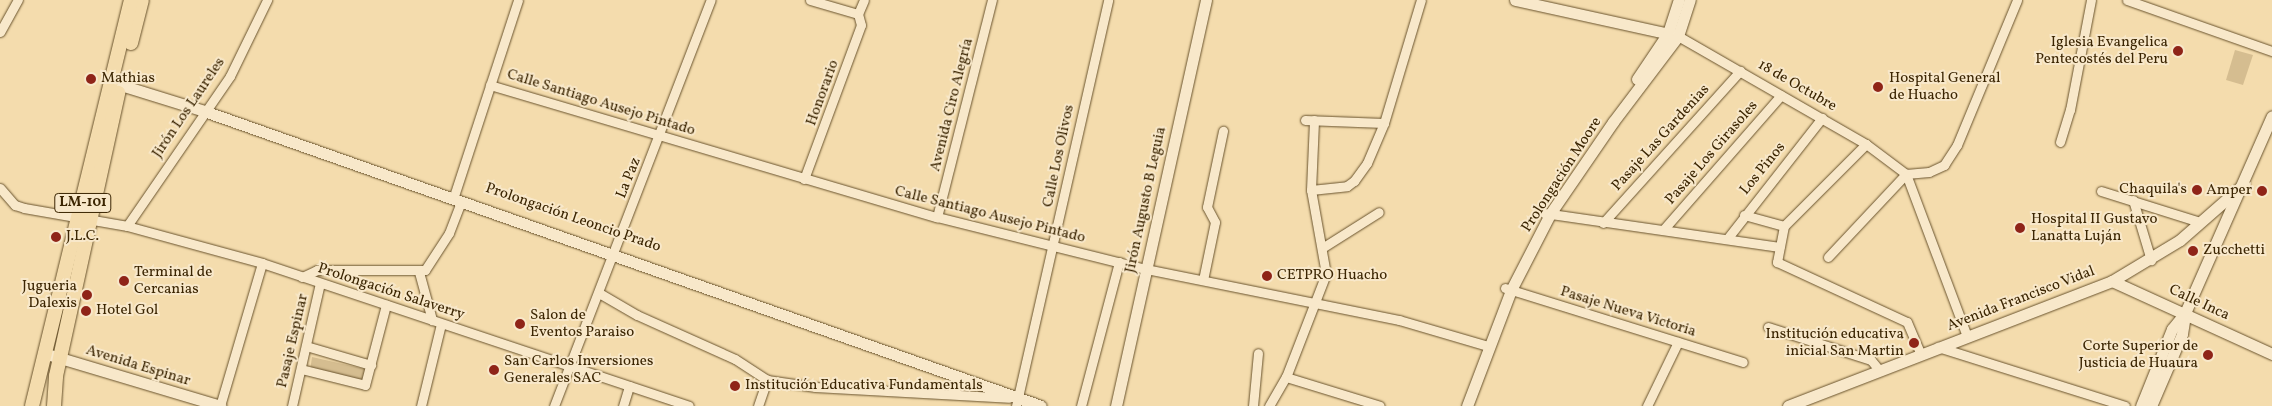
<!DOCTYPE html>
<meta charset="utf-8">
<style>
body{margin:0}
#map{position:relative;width:2272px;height:406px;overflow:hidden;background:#f4dcad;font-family:Vollkorn,serif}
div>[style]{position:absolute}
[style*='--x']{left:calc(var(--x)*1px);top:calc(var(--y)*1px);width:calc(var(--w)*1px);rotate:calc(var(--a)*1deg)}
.green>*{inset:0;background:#d5bd90}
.roads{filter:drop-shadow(0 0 1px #69532d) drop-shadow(0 0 1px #69532d)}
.minor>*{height:9px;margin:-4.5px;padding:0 4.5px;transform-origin:4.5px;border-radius:4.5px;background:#f8e8ca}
.tertiary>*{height:11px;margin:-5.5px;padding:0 5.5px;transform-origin:5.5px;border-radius:5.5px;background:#f8e8ca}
.primary>*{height:14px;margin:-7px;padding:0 7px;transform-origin:7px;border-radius:7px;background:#f4dcad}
.dots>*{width:14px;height:14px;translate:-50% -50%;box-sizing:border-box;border:2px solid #f8e8ca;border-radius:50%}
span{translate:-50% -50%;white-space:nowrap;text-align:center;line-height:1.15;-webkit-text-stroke:4px #f8e8ca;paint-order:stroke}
.shield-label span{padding:1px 4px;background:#f8e8ca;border:1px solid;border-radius:4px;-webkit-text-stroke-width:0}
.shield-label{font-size:14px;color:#3b2502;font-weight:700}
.poi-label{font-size:15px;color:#3b2502}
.right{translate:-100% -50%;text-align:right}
.left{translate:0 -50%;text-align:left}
.street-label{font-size:15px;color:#3b2502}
</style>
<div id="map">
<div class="green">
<div style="clip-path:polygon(2235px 50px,2253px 55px,2243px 85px,2226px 80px)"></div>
<div style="clip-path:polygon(312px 357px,365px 369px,362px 383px,310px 371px)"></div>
</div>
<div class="roads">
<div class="minor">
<div style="--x:810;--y:0;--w:50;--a:16.3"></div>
<div style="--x:2127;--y:0;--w:154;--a:19.4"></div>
<div style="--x:858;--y:14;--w:15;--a:-67"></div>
<div style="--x:0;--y:32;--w:37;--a:-61"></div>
<div style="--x:1678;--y:36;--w:217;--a:29.9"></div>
<div style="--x:1866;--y:144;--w:50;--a:36.9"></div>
<div style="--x:490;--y:85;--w:466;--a:16.5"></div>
<div style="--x:937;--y:217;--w:215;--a:14"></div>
<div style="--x:1146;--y:269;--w:258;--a:11.4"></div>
<div style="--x:1399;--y:320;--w:93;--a:16.3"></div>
<div style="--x:1305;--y:120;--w:79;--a:2.2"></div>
<div style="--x:2060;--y:142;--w:34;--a:-73"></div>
<div style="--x:2070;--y:110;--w:112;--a:-79.2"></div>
<div style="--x:1906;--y:174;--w:23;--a:-5"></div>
<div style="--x:1929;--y:172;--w:17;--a:-25"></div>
<div style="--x:1944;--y:165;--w:24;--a:-57"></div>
<div style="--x:1957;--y:145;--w:157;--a:-67.5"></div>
<div style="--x:1906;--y:174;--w:173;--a:69.4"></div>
<div style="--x:804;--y:179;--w:164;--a:-69.7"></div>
<div style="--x:861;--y:25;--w:11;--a:-105"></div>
<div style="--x:0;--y:188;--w:23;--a:49"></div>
<div style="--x:15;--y:205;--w:9;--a:18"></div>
<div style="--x:24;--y:208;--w:105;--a:9.9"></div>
<div style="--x:127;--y:226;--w:140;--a:15.3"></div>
<div style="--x:262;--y:263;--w:450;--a:18.5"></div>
<div style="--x:1311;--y:190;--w:70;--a:-87.5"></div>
<div style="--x:2101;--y:191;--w:104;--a:17.4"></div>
<div style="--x:453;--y:199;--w:209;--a:-71.9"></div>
<div style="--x:2133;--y:200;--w:63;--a:73.3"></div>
<div style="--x:1544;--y:213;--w:238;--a:8.2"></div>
<div style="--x:1744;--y:215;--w:41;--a:15.4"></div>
<div style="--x:1784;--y:226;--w:116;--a:-45"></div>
<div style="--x:937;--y:217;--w:224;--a:-75.8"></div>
<div style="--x:1603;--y:223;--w:205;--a:-48"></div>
<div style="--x:127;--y:226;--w:182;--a:-55.5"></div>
<div style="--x:230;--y:76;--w:85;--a:-64"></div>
<div style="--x:1784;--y:226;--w:37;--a:101"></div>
<div style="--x:1777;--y:262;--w:143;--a:24.8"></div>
<div style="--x:1907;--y:322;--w:34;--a:67"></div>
<div style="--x:1663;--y:230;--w:179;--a:-48.8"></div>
<div style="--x:1727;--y:239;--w:154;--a:-51.9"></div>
<div style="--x:1322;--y:248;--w:67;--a:-32.3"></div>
<div style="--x:1828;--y:257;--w:114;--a:-46.8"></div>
<div style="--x:419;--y:272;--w:50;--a:74.8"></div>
<div style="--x:302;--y:277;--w:17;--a:-25"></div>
<div style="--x:317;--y:270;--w:108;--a:0"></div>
<div style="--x:425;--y:270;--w:44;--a:-57"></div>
<div style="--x:449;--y:233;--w:34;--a:-69"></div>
<div style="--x:1203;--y:280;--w:59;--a:-78.3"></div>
<div style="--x:1215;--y:222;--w:17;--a:-118"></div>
<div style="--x:1207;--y:207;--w:78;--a:-78.1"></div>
<div style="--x:1505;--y:288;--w:249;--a:17.3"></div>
<div style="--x:599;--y:293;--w:44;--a:30.1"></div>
<div style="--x:637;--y:315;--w:107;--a:24.2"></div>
<div style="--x:735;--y:359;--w:38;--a:33"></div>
<div style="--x:767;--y:380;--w:49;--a:8.3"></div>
<div style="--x:815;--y:387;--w:194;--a:3.2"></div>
<div style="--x:1768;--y:327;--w:108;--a:17.8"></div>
<div style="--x:1871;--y:360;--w:13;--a:51"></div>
<div style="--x:306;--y:346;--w:68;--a:16.3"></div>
<div style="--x:1938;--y:347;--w:196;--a:17.5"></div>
<div style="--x:301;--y:369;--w:66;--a:14"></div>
<div style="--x:365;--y:385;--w:83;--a:-75.3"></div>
<div style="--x:1286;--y:377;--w:98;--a:17.1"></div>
<div style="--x:220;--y:406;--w:149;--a:-73.6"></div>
<div style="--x:292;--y:406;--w:126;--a:-77.2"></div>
<div style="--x:421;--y:406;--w:84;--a:-76.3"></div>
<div style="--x:554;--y:406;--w:435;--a:-68.9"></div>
<div style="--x:623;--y:406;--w:21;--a:-73"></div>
<div style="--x:758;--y:406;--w:28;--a:-71"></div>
<div style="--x:1016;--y:406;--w:416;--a:-77.2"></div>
<div style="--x:1081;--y:406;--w:149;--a:-75.2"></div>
<div style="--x:1253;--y:406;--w:53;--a:-84.6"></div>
<div style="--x:1269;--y:406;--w:34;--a:-60"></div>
<div style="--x:1286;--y:377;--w:110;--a:-68.8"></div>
<div style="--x:1326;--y:274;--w:85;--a:-100.1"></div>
<div style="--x:1311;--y:190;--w:36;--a:-6"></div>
<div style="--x:1347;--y:186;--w:9;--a:-36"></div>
<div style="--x:1354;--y:181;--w:22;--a:-54"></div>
<div style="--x:1367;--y:163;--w:43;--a:-67"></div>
<div style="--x:1384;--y:123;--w:128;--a:-73.3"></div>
<div style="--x:1647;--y:406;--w:71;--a:-64.2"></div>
</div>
<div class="tertiary">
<div style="--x:1515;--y:0;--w:163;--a:12.4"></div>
<div style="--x:1637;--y:79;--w:55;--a:-56"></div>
<div style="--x:1668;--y:33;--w:35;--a:-72"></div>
<div style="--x:111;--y:82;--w:97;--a:17.3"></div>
<div style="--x:204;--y:111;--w:887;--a:19.41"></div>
<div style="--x:2112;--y:281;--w:176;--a:24.5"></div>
<div style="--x:47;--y:354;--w:181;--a:16.7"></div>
<div style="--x:1116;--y:406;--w:416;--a:-77.5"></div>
<div style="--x:1467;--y:406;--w:124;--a:-69.2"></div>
<div style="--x:1511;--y:290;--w:85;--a:-62.8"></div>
<div style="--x:1550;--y:214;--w:112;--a:-55.6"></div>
<div style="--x:1613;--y:122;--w:108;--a:-52.9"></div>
<div style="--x:1678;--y:36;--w:38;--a:-72"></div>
<div style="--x:1788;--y:406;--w:347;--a:-21.1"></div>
<div style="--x:2112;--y:281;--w:79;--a:-31.1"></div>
<div style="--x:2180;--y:240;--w:85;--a:-41.2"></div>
<div style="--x:2141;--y:406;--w:83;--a:-68.1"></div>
<div style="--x:2172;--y:329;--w:21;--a:-51"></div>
<div style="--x:2185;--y:313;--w:215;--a:-66.2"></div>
<div style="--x:2151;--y:406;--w:78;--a:-66.7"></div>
<div style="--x:2182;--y:334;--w:19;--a:-81"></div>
</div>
<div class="primary">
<div style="--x:131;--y:43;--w:44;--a:-75.7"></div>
<div style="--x:32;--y:406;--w:418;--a:-76.3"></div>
<div style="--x:54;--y:406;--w:30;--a:-86"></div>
<div style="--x:56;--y:376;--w:290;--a:-77.6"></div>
</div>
</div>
<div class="dots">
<div style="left:2178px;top:51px;background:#8f2418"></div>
<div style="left:91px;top:79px;background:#8f2418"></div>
<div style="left:1878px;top:87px;background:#8f2418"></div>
<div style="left:2197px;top:190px;background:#8f2418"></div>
<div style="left:2262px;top:191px;background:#8f2418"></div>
<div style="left:2020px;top:228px;background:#8f2418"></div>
<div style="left:56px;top:237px;background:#8f2418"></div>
<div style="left:2193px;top:251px;background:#8f2418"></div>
<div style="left:1267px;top:276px;background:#8f2418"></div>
<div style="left:124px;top:281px;background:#8f2418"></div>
<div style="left:87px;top:295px;background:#8f2418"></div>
<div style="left:86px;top:311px;background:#8f2418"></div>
<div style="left:520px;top:324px;background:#8f2418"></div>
<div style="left:1914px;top:343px;background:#8f2418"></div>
<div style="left:2208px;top:355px;background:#8f2418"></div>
<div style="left:494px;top:370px;background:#8f2418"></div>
<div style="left:735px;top:386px;background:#8f2418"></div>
</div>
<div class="shield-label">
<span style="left:83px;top:203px">LM-101</span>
</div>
<div class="poi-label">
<span class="right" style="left:2168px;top:51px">Iglesia Evangelica<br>Pentecostés del Peru</span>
<span class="left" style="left:1889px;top:87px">Hospital General<br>de Huacho</span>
<span class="left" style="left:101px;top:79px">Mathias</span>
<span class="right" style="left:2187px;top:190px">Chaquila's</span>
<span class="right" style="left:2252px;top:191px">Amper</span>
<span class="left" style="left:2031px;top:228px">Hospital II Gustavo<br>Lanatta Luján</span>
<span class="left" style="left:66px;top:237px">J.L.C.</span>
<span class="left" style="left:2203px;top:251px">Zucchetti</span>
<span class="left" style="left:134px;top:281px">Terminal de<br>Cercanias</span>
<span class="left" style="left:1277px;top:276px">CETPRO Huacho</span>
<span class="right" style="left:77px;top:295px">Jugueria<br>Dalexis</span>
<span class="left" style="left:96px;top:311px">Hotel Gol</span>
<span class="left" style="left:530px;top:324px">Salon de<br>Eventos Paraiso</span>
<span class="right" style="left:1904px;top:343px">Institución educativa<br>inicial San Martin</span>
<span class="right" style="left:2198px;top:355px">Corte Superior de<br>Justicia de Huaura</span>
<span class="left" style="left:504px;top:370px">San Carlos Inversiones<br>Generales SAC</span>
<span class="left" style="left:745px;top:386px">Institución Educativa Fundamentals</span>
</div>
<div class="street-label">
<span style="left:1797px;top:86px;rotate:30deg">18 de Octubre</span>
<span style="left:823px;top:93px;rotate:-70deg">Honorario</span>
<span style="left:601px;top:103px;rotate:17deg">Calle Santiago Ausejo Pintado</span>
<span style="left:952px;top:105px;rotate:-76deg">Avenida Ciro Alegría</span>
<span style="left:189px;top:108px;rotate:-56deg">Jirón Los Laureles</span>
<span style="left:1661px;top:138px;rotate:-48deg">Pasaje Las Gardenias</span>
<span style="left:1712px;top:153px;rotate:-49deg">Pasaje Los Girasoles</span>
<span style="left:1059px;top:156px;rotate:-78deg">Calle Los Olivos</span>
<span style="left:1763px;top:169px;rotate:-51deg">Los Pinos</span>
<span style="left:1562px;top:175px;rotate:-57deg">Prolongación Moore</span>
<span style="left:629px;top:178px;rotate:-68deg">La Paz</span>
<span style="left:1146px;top:200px;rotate:-78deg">Jirón Augusto B Leguia</span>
<span style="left:990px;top:215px;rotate:14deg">Calle Santiago Ausejo Pintado</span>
<span style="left:573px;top:218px;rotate:19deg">Prolongación Leoncio Prado</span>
<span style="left:391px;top:292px;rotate:18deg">Prolongación Salaverry</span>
<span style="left:2021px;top:299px;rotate:-21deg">Avenida Francisco Vidal</span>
<span style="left:2199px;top:303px;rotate:25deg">Calle Inca</span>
<span style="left:1628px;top:312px;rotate:17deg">Pasaje Nueva Victoria</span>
<span style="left:293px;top:341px;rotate:-77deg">Pasaje Espinar</span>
<span style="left:138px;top:366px;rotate:17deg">Avenida Espinar</span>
</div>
</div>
